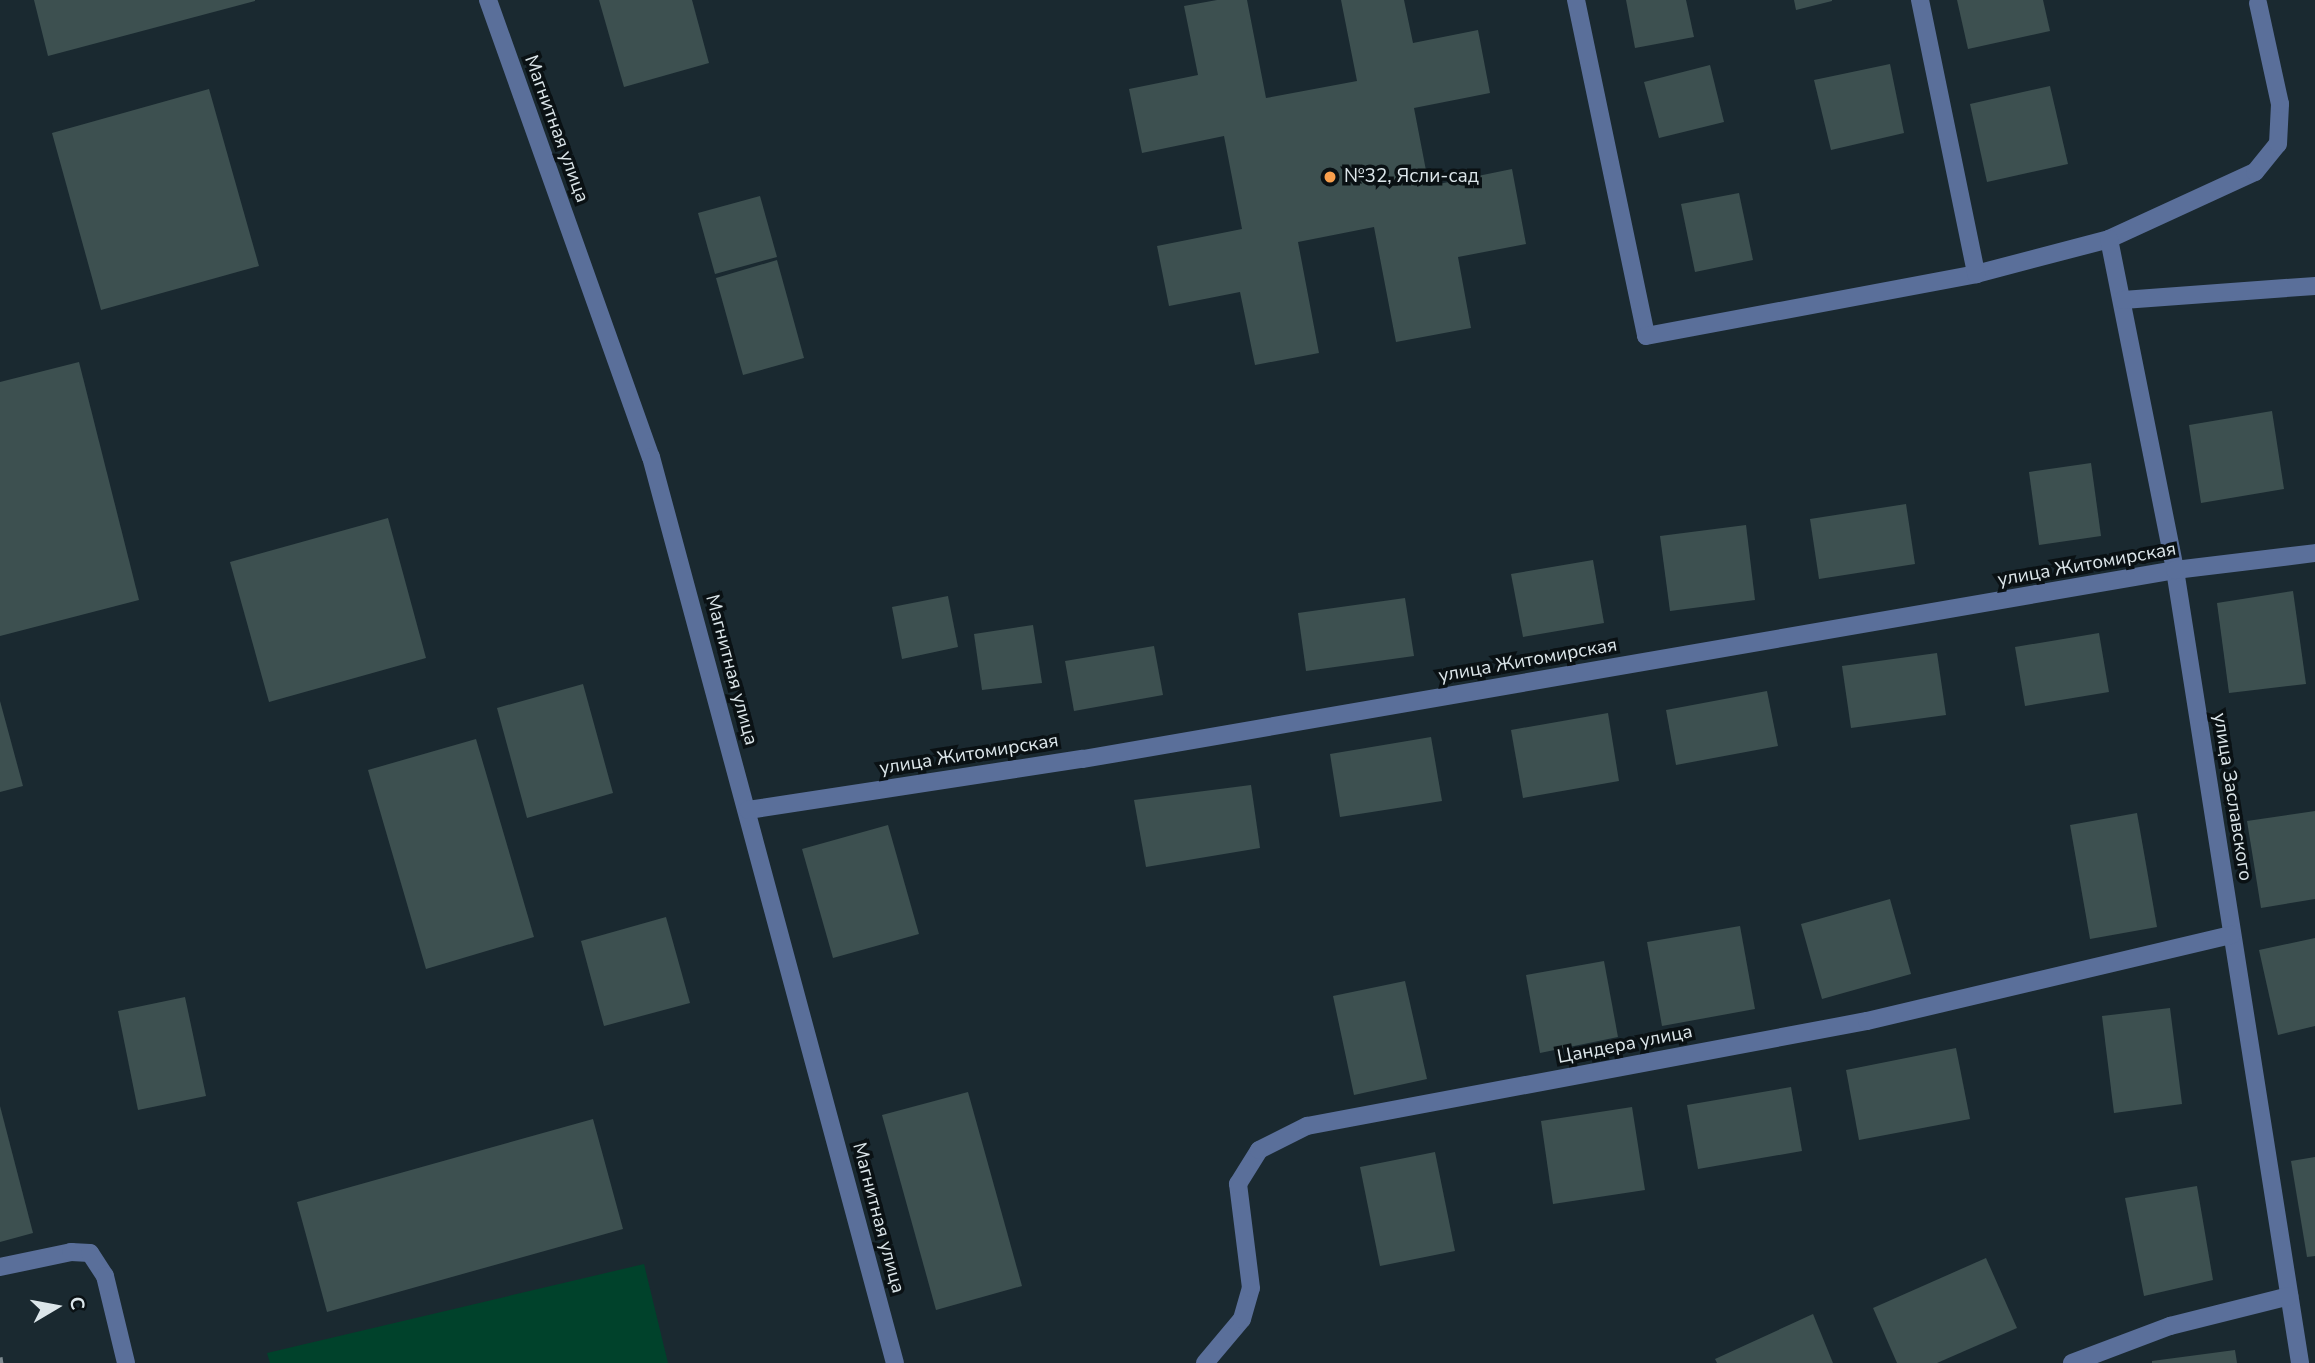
<!DOCTYPE html>
<meta charset="utf-8">
<style>
body{margin:0}
#map{position:relative;width:2315px;height:1363px;overflow:hidden;background:#1a2930;font-family:"Nunito Sans",sans-serif}
div>[style]{position:absolute}
[style*='--x']{left:calc(var(--x)*1px);top:calc(var(--y)*1px);width:calc(var(--w)*1px);rotate:calc(var(--a)*1deg)}
.green>*{inset:0;background:#00422b}
.building>*{inset:0;background:#3d5050}
.minor>*{height:18px;margin:-9px;padding:0 9px;transform-origin:9px;border-radius:9px;background:#5a6f9a}
.rail>*{height:5px;margin-top:-2.5px;transform-origin:0;background:repeating-linear-gradient(90deg,#7e8a90 0 9px,transparent 0 18px)}
.dots>*{width:19px;height:19px;translate:-50% -50%;box-sizing:border-box;border:4px solid #0a1114;border-radius:50%}
span{translate:-50% -50%;white-space:nowrap;text-align:center;line-height:1.15;-webkit-text-stroke:7px #0a1114;paint-order:stroke}
.street-label{font-size:19px;color:#dce6ea}
.poi-label{font-size:19px;color:#dce6ea}
.left{translate:0 -50%;text-align:left}
.north{position:absolute;left:21px;top:1272px;width:70px;height:70px;-webkit-text-stroke:5px #0a1114;paint-order:stroke;rotate:80deg;font-size:19px;font-weight:700;line-height:28px;text-align:center;color:#dce6ea}
.north::after{content:'';display:block;margin:auto;width:24px;height:32px;background:#dce6ea;clip-path:polygon(50% 0,100% 100%,50% 72%,0 100%)}
</style>
<div id="map">
<div class="green">
<div style="clip-path:polygon(644px 1264px,668px 1363px,270px 1363px,267px 1353px)"></div>
</div>
<div class="building">
<div style="clip-path:polygon(34px 0,255px 0,255px 1px,48px 56px)"></div>
<div style="clip-path:polygon(599px 0,692px 0,709px 63px,624px 87px)"></div>
<div style="clip-path:polygon(1217px 0,1247px 0,1266px 98px,1357px 81px,1341px 0,1404px 0,1413px 43px,1478px 30px,1490px 93px,1414px 108px,1429px 186px,1512px 169px,1526px 244px,1458px 257px,1471px 328px,1396px 342px,1374px 227px,1298px 242px,1319px 353px,1255px 365px,1240px 292px,1169px 306px,1157px 246px,1242px 229px,1224px 136px,1142px 153px,1129px 89px,1198px 75px,1184px 6px)"></div>
<div style="clip-path:polygon(1626px 0,1686px 0,1694px 37px,1635px 48px)"></div>
<div style="clip-path:polygon(1794px 0,1832px 0,1832px 1px,1796px 10px)"></div>
<div style="clip-path:polygon(1957px 0,2043px 0,2050px 31px,1968px 49px)"></div>
<div style="clip-path:polygon(1890px 64px,1904px 133px,1831px 150px,1814px 80px)"></div>
<div style="clip-path:polygon(1710px 65px,1724px 122px,1659px 138px,1644px 82px)"></div>
<div style="clip-path:polygon(2050px 86px,2068px 164px,1987px 182px,1970px 104px)"></div>
<div style="clip-path:polygon(209px 89px,259px 266px,101px 310px,52px 133px)"></div>
<div style="clip-path:polygon(1739px 193px,1753px 260px,1695px 272px,1681px 204px)"></div>
<div style="clip-path:polygon(760px 196px,777px 257px,715px 274px,698px 213px)"></div>
<div style="clip-path:polygon(777px 260px,804px 358px,743px 375px,716px 278px)"></div>
<div style="clip-path:polygon(79px 362px,139px 600px,0 636px,0 382px)"></div>
<div style="clip-path:polygon(2272px 411px,2284px 489px,2201px 503px,2189px 425px)"></div>
<div style="clip-path:polygon(2091px 463px,2101px 536px,2039px 545px,2029px 472px)"></div>
<div style="clip-path:polygon(1906px 504px,1915px 564px,1819px 579px,1810px 519px)"></div>
<div style="clip-path:polygon(388px 518px,426px 658px,269px 702px,230px 562px)"></div>
<div style="clip-path:polygon(1746px 525px,1755px 600px,1670px 611px,1660px 536px)"></div>
<div style="clip-path:polygon(1593px 560px,1604px 623px,1523px 637px,1511px 574px)"></div>
<div style="clip-path:polygon(2293px 591px,2306px 684px,2229px 693px,2217px 603px)"></div>
<div style="clip-path:polygon(948px 596px,958px 647px,902px 659px,892px 607px)"></div>
<div style="clip-path:polygon(1405px 598px,1414px 656px,1306px 671px,1298px 613px)"></div>
<div style="clip-path:polygon(1033px 625px,1042px 683px,982px 690px,974px 634px)"></div>
<div style="clip-path:polygon(2099px 633px,2109px 692px,2025px 706px,2015px 647px)"></div>
<div style="clip-path:polygon(1154px 646px,1163px 695px,1074px 711px,1065px 661px)"></div>
<div style="clip-path:polygon(1937px 653px,1946px 715px,1851px 728px,1842px 666px)"></div>
<div style="clip-path:polygon(583px 684px,613px 793px,527px 818px,497px 708px)"></div>
<div style="clip-path:polygon(1767px 691px,1778px 746px,1676px 765px,1666px 710px)"></div>
<div style="clip-path:polygon(0 701px,23px 786px,0 792px)"></div>
<div style="clip-path:polygon(1608px 713px,1619px 781px,1523px 798px,1511px 730px)"></div>
<div style="clip-path:polygon(1431px 737px,1442px 801px,1340px 817px,1330px 754px)"></div>
<div style="clip-path:polygon(476px 739px,534px 937px,426px 969px,368px 770px)"></div>
<div style="clip-path:polygon(1251px 785px,1260px 848px,1146px 867px,1134px 800px)"></div>
<div style="clip-path:polygon(2315px 811px,2315px 899px,2261px 908px,2247px 821px)"></div>
<div style="clip-path:polygon(2137px 813px,2157px 927px,2090px 939px,2070px 825px)"></div>
<div style="clip-path:polygon(888px 825px,919px 934px,833px 958px,802px 849px)"></div>
<div style="clip-path:polygon(1890px 899px,1911px 974px,1822px 999px,1801px 924px)"></div>
<div style="clip-path:polygon(666px 917px,690px 1003px,604px 1026px,581px 941px)"></div>
<div style="clip-path:polygon(1740px 926px,1755px 1009px,1662px 1026px,1647px 942px)"></div>
<div style="clip-path:polygon(2315px 938px,2315px 1026px,2278px 1035px,2259px 950px)"></div>
<div style="clip-path:polygon(1604px 961px,1618px 1037px,1540px 1053px,1526px 975px)"></div>
<div style="clip-path:polygon(1405px 981px,1427px 1079px,1354px 1095px,1333px 996px)"></div>
<div style="clip-path:polygon(185px 997px,206px 1096px,138px 1110px,118px 1011px)"></div>
<div style="clip-path:polygon(2170px 1008px,2182px 1104px,2114px 1113px,2102px 1016px)"></div>
<div style="clip-path:polygon(1956px 1048px,1970px 1119px,1859px 1140px,1846px 1070px)"></div>
<div style="clip-path:polygon(1791px 1087px,1802px 1151px,1698px 1169px,1687px 1105px)"></div>
<div style="clip-path:polygon(968px 1092px,1022px 1286px,936px 1310px,882px 1115px)"></div>
<div style="clip-path:polygon(0 1106px,33px 1233px,0 1242px)"></div>
<div style="clip-path:polygon(1632px 1107px,1645px 1190px,1553px 1204px,1541px 1121px)"></div>
<div style="clip-path:polygon(593px 1119px,623px 1229px,327px 1312px,297px 1202px)"></div>
<div style="clip-path:polygon(1435px 1152px,1455px 1251px,1380px 1266px,1360px 1167px)"></div>
<div style="clip-path:polygon(2315px 1157px,2315px 1256px,2307px 1257px,2291px 1161px)"></div>
<div style="clip-path:polygon(2197px 1186px,2213px 1280px,2144px 1296px,2125px 1198px)"></div>
<div style="clip-path:polygon(1986px 1258px,2017px 1328px,1937px 1363px,1897px 1363px,1873px 1308px)"></div>
<div style="clip-path:polygon(1813px 1314px,1833px 1363px,1717px 1363px,1715px 1359px)"></div>
<div style="clip-path:polygon(2235px 1350px,2237px 1363px,2152px 1363px,2152px 1361px)"></div>
</div>
<div class="minor">
<div style="--x:488;--y:0;--w:485;--a:70.4"></div>
<div style="--x:651;--y:457;--w:938;--a:74.93"></div>
<div style="--x:1576;--y:0;--w:343;--a:78.2"></div>
<div style="--x:1646;--y:336;--w:336;--a:-10.6"></div>
<div style="--x:1976;--y:274;--w:138;--a:-14.7"></div>
<div style="--x:2109;--y:239;--w:161;--a:-24.7"></div>
<div style="--x:2255;--y:172;--w:36;--a:-51"></div>
<div style="--x:2278;--y:144;--w:40;--a:-87.1"></div>
<div style="--x:2280;--y:104;--w:103;--a:-102.3"></div>
<div style="--x:1920;--y:0;--w:280;--a:78.4"></div>
<div style="--x:2109;--y:239;--w:338;--a:78.7"></div>
<div style="--x:2175;--y:570;--w:803;--a:81.04"></div>
<div style="--x:2123;--y:300;--w:193;--a:-4.2"></div>
<div style="--x:748;--y:810;--w:339;--a:-8.7"></div>
<div style="--x:1083;--y:759;--w:1108;--a:-9.82"></div>
<div style="--x:2175;--y:570;--w:141;--a:-6.9"></div>
<div style="--x:0;--y:1267;--w:73;--a:-11.9"></div>
<div style="--x:71;--y:1252;--w:19;--a:3"></div>
<div style="--x:90;--y:1253;--w:27;--a:57"></div>
<div style="--x:105;--y:1276;--w:89;--a:76.4"></div>
<div style="--x:1205;--y:1363;--w:57;--a:-49.9"></div>
<div style="--x:1242;--y:1319;--w:32;--a:-74"></div>
<div style="--x:1251;--y:1288;--w:105;--a:-97.1"></div>
<div style="--x:1238;--y:1184;--w:40;--a:-58"></div>
<div style="--x:1259;--y:1150;--w:54;--a:-26.6"></div>
<div style="--x:1307;--y:1126;--w:570;--a:-10.62"></div>
<div style="--x:1867;--y:1021;--w:375;--a:-13.3"></div>
<div style="--x:2072;--y:1363;--w:105;--a:-20.7"></div>
<div style="--x:2170;--y:1326;--w:123;--a:-14.1"></div>
</div>
<div class="rail">
<div style="--x:0;--y:1357;--w:6;--a:81"></div>
</div>
<div class="dots">
<div style="left:1330px;top:177px;background:#f9a04d"></div>
</div>
<div class="street-label">
<span style="left:556px;top:129px;rotate:70deg">Магнитная улица</span>
<span style="left:2087px;top:565px;rotate:-10deg">улица Житомирская</span>
<span style="left:1528px;top:661px;rotate:-10deg">улица Житомирская</span>
<span style="left:731px;top:670px;rotate:75deg">Магнитная улица</span>
<span style="left:969px;top:755px;rotate:-9deg">улица Житомирская</span>
<span style="left:2232px;top:797px;rotate:81deg">улица Заславского</span>
<span style="left:1625px;top:1045px;rotate:-11deg">Цандера улица</span>
<span style="left:878px;top:1218px;rotate:75deg">Магнитная улица</span>
</div>
<div class="poi-label">
<span class="left" style="left:1344px;top:177px">№32, Ясли-сад</span>
</div>
<div class="north">С</div>
</div>
